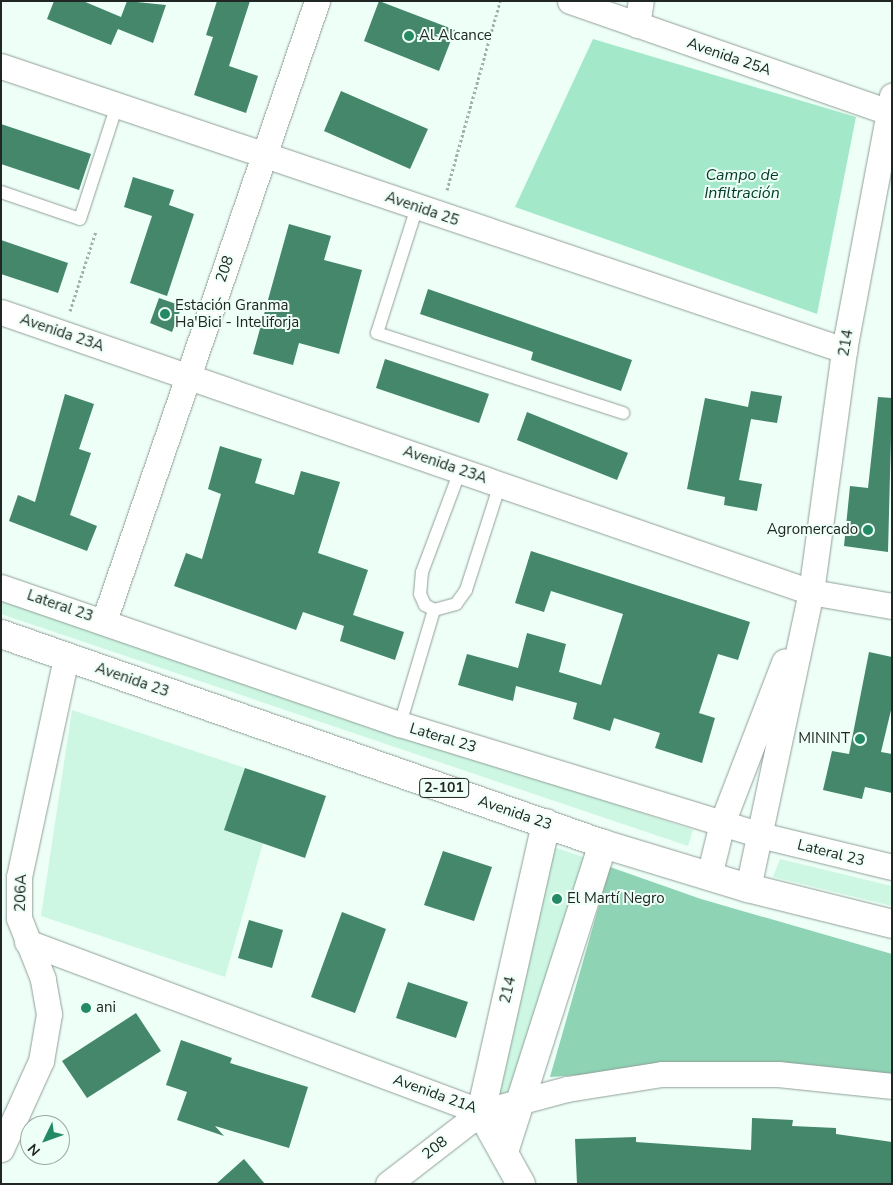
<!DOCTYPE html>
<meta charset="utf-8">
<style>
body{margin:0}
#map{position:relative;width:893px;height:1185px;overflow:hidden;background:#eefff7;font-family:"Nunito Sans",sans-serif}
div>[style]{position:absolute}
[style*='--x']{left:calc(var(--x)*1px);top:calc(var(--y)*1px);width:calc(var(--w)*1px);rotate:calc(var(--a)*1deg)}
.green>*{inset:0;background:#cdf7e3}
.forest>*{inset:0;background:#8ed3b3}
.water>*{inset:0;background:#a3e9c9}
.building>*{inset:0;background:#44876b}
.path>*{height:3px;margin-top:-1.5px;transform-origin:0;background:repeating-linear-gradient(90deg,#a4b1ab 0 2.5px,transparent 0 5px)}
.roads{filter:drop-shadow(0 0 1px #909f98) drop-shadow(0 0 1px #909f98)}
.lane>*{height:12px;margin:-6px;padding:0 6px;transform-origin:6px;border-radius:6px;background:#fff}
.street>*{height:25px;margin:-12.5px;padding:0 12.5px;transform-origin:12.5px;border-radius:12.5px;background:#fff}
.secondary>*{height:28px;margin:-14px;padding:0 14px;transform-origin:14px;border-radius:14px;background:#fff}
.primary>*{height:28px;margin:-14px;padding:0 14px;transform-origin:14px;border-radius:14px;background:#fff}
.dots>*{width:14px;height:14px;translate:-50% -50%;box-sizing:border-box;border:2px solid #eefff7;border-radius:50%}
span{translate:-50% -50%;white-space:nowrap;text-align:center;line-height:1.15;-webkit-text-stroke:4px #eefff7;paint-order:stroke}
.shield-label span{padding:1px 4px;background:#eefff7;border:1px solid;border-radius:4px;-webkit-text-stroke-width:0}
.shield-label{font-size:14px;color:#202623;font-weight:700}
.poi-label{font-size:15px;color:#202623}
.left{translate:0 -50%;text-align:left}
.right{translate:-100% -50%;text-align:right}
.street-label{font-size:15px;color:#202623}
.water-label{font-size:16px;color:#003b27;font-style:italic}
.frame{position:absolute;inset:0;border:2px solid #202623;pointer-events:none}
.north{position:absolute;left:20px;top:1115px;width:50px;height:50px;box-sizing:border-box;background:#eefff7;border:1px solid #9ca8a2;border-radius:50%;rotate:228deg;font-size:14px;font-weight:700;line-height:20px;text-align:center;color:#202623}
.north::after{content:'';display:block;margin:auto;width:18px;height:22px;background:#248a66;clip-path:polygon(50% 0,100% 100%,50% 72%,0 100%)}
</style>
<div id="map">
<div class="green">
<div style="clip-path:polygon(1px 598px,693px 830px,688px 846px,1px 614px)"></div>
<div style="clip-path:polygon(72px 710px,245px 768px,263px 843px,225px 977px,41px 916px)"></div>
<div style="clip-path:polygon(551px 846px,586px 858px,509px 1097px,492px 1096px)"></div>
<div style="clip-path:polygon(780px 859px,892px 886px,892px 906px,773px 877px)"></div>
</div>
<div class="forest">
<div style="clip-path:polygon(610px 867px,701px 899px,892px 954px,892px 1075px,775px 1062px,550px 1077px)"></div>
</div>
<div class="water">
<div style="clip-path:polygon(593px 39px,856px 117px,817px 314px,515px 207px)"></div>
</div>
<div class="building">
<div style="clip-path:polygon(54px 1px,83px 1px,121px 17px,127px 1px,166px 5px,153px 43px,118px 29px,111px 45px,47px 19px)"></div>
<div style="clip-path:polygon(217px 1px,250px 1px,229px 66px,258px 76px,246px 113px,194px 95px,213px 37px,206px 35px)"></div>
<div style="clip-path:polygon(379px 1px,455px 30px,439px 71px,364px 41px)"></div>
<div style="clip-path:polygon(341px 91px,428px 129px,410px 169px,324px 131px)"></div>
<div style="clip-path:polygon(1px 124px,91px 154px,79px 190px,1px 164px)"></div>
<div style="clip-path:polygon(133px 177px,174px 190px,169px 205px,194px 214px,167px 296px,130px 283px,152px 216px,124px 207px)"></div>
<div style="clip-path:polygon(289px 224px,331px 236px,324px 260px,362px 270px,339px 354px,299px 343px,293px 365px,253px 354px)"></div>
<div style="clip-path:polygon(1px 240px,68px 263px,58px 293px,1px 274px)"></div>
<div style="clip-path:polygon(428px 289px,632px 360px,621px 391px,531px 360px,533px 352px,420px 314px)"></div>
<div style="clip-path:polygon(159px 298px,182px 306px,172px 332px,150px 323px)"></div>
<div style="clip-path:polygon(385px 359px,489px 394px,479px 423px,376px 388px)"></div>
<div style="clip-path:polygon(751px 391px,782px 396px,777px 423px,751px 419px,739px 480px,762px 484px,757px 511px,724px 505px,725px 497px,687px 489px,705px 398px,748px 407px)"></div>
<div style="clip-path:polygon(65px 394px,94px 404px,79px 449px,91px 453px,70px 515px,97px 526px,87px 551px,9px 521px,18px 495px,35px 502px)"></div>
<div style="clip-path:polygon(878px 397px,892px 398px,888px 552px,844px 546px,850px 486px,868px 488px)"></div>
<div style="clip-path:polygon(527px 412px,628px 453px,617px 480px,517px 440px)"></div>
<div style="clip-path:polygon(220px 446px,262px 459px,255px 483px,294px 495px,301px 471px,340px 482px,318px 553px,368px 570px,353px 615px,404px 632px,395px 660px,340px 641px,344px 626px,303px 612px,296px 630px,174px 586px,186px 553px,202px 559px,221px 494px,208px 489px)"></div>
<div style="clip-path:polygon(531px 551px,750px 622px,738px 660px,718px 654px,699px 713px,715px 718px,702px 763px,655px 748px,660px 733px,614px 718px,610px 731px,573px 719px,577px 703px,516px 686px,513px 701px,458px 685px,467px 654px,518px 668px,527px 633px,566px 644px,559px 672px,601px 685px,623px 614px,551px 591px,544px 612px,515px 603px)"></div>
<div style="clip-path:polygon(869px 652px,892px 657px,892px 706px,881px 752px,892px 754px,892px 793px,865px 787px,862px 799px,823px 790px,832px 751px,849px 754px)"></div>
<div style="clip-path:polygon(245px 768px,326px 796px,305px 858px,224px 830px)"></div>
<div style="clip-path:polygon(443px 851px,492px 867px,474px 921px,424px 905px)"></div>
<div style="clip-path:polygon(342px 912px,386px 929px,355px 1013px,311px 997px)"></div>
<div style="clip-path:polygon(249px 920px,283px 930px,272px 968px,238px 958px)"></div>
<div style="clip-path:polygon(408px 982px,468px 1002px,456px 1038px,396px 1018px)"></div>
<div style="clip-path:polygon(136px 1013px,161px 1051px,87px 1098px,62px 1061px)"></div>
<div style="clip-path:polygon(181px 1040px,232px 1058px,230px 1063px,308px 1087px,289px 1148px,215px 1126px,224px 1136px,177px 1120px,187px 1092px,166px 1085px)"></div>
<div style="clip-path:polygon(752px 1118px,793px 1120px,792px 1126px,836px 1128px,836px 1134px,892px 1142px,892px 1184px,577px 1184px,575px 1139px,636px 1137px,636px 1142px,751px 1150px)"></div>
<div style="clip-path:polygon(244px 1159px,265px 1184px,216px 1184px)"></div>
</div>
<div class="path">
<div style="--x:447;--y:190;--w:196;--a:-74.3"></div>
<div style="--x:70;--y:311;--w:84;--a:-72"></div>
</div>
<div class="roads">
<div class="lane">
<div style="--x:1;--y:192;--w:83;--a:18.9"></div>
<div style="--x:80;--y:219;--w:120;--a:-72"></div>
<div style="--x:417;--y:207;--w:132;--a:107.6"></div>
<div style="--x:377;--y:333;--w:259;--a:18"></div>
<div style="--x:460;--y:471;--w:108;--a:110.6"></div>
<div style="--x:422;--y:572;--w:22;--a:95"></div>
<div style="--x:420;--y:594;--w:12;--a:66"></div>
<div style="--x:425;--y:605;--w:10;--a:29"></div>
<div style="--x:434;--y:610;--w:23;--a:-15"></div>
<div style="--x:456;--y:604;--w:17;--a:-54"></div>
<div style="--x:466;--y:590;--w:111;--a:-72.2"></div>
<div style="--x:400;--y:724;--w:119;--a:-73.4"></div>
</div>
<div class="street">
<div style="--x:570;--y:1;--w:337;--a:19.2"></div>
<div style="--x:637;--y:25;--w:24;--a:-81"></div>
<div style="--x:1;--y:66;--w:890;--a:18.62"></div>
<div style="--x:1;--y:312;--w:857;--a:19.07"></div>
<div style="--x:811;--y:592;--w:82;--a:9.8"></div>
<div style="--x:1;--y:587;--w:422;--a:19"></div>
<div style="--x:400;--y:724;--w:377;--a:17.1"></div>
<div style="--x:760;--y:835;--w:136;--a:13.6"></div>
<div style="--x:104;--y:621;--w:656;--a:-71.04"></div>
<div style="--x:709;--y:876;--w:55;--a:-76.2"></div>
<div style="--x:722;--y:823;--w:173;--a:-68.9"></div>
<div style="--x:748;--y:888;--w:303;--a:-78"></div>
<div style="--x:811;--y:592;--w:244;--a:-82.2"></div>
<div style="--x:844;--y:350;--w:259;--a:-79.3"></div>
<div style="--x:27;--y:942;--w:485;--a:20.5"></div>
<div style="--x:1;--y:1149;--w:97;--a:-65.6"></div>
<div style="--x:41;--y:1061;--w:48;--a:-80.3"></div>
<div style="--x:49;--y:1014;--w:36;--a:-100"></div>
<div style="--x:43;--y:979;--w:66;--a:-111.5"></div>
<div style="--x:19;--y:918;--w:41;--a:-90"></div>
<div style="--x:19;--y:877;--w:225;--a:-77.9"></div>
<div style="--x:388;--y:1184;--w:118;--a:-37.7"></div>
<div style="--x:481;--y:1112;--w:89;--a:-15"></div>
<div style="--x:567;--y:1089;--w:96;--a:-9"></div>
<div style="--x:662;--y:1074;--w:116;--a:0"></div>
<div style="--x:778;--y:1074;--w:115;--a:6"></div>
</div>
<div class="secondary">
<div style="--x:504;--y:1152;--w:324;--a:-72.2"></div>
<div style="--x:521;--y:1184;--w:82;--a:-119.1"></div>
<div style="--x:481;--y:1112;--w:296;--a:-77.3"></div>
</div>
<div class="primary">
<div style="--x:1;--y:634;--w:638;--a:19.23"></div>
<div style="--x:603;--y:844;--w:152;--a:16.9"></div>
<div style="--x:748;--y:888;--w:148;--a:14"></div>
</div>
</div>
<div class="dots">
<div style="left:409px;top:36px;background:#248a66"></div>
<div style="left:165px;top:314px;background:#248a66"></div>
<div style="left:868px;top:530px;background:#248a66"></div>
<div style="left:860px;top:739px;background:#248a66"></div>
<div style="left:557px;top:899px;background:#248a66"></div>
<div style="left:86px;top:1008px;background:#248a66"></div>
</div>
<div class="shield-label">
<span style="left:444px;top:788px">2-101</span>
</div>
<div class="poi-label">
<span class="left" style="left:419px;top:36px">Al Alcance</span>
<span class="left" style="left:175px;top:314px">Estación Granma<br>Ha'Bici - Inteliforja</span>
<span class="right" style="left:858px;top:530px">Agromercado</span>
<span class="right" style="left:850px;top:739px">MININT</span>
<span class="left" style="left:567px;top:899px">El Martí Negro</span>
<span class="left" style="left:96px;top:1008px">ani</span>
</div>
<div class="street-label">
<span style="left:729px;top:57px;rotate:19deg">Avenida 25A</span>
<span style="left:422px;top:209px;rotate:19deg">Avenida 25</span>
<span style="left:225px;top:269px;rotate:-71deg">208</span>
<span style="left:62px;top:333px;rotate:19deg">Avenida 23A</span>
<span style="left:846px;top:343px;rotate:-80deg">214</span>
<span style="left:445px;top:465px;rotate:19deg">Avenida 23A</span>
<span style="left:60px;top:606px;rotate:19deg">Lateral 23</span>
<span style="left:132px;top:680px;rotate:19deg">Avenida 23</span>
<span style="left:443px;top:738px;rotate:17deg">Lateral 23</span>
<span style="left:515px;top:813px;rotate:19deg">Avenida 23</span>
<span style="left:831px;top:853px;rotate:14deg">Lateral 23</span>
<span style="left:21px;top:893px;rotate:-88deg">206A</span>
<span style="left:508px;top:990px;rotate:-77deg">214</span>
<span style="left:435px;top:1094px;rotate:20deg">Avenida 21A</span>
<span style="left:435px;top:1148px;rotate:-38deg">208</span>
</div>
<div class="water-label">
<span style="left:742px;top:184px">Campo de<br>Infiltración</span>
</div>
<div class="frame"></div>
<div class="north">N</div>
</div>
